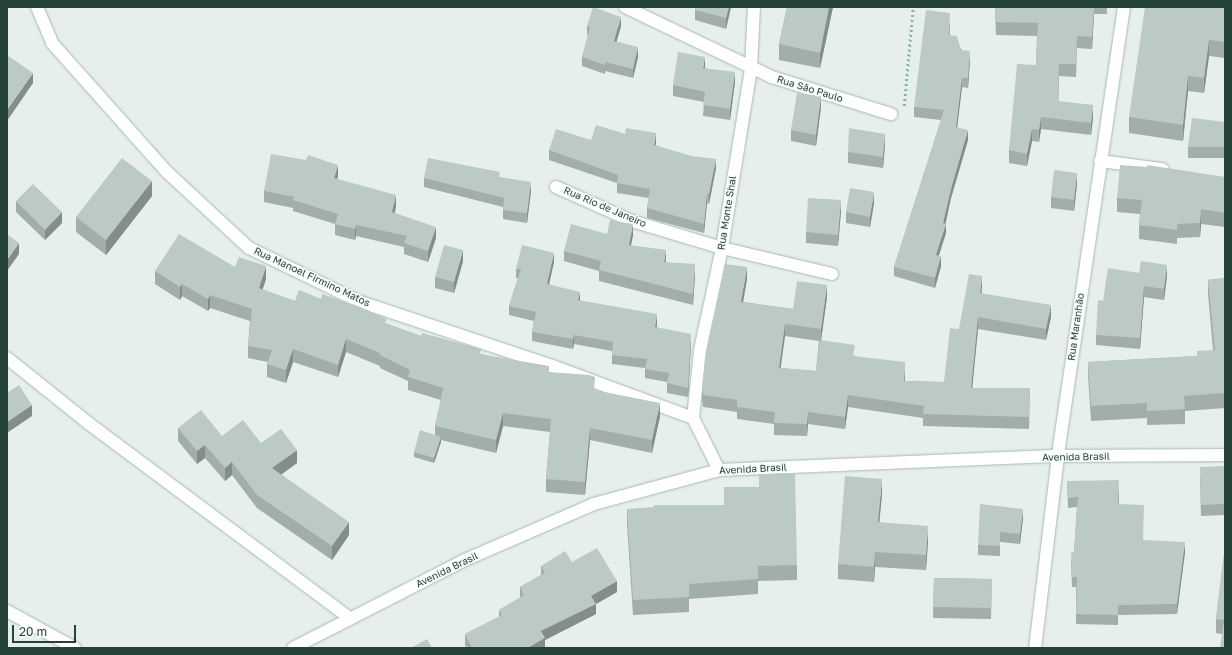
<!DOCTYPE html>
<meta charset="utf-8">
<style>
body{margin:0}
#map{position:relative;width:1232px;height:655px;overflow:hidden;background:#e6efeb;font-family:"Golos Text",sans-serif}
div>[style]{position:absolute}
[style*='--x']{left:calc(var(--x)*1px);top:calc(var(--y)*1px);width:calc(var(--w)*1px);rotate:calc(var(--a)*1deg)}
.path>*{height:2.5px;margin-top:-1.25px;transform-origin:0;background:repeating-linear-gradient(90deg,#86b3a5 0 2px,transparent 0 5px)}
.roads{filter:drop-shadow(0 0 1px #a8b8b2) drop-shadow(0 0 1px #a8b8b2)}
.minor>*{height:12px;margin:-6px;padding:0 6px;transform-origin:6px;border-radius:6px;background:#fff}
.tertiary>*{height:12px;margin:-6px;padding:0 6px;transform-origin:6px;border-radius:6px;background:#fff}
.wall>*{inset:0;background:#a1aea9}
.shaded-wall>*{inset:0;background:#838d89}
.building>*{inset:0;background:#bbcac4}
span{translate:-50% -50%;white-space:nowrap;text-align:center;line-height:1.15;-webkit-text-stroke:3px #f7fbf9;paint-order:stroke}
.street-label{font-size:10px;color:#24423a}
.frame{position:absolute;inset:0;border:8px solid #24423a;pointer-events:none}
.scale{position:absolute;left:12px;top:625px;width:64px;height:18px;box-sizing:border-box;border:2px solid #24423a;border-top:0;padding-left:5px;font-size:12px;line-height:14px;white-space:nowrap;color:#24423a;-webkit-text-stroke:3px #f7fbf9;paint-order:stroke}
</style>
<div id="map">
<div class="path">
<div style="--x:904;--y:106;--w:99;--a:-84.8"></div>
</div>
<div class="roads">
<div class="minor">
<div style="--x:37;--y:7;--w:39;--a:67"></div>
<div style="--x:52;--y:43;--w:174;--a:48.3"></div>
<div style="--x:168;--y:173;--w:110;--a:42.8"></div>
<div style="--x:249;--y:248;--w:121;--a:25.9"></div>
<div style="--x:358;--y:301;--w:205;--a:18.5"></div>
<div style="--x:552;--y:366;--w:150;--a:20.2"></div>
<div style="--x:693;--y:418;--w:58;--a:63.4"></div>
<div style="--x:625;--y:7;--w:163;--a:25.5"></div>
<div style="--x:772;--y:77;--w:125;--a:17.3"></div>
<div style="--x:1124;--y:7;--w:454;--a:98.4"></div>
<div style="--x:1058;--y:456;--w:167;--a:-0.3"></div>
<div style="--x:1100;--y:161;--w:63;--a:7.4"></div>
<div style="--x:556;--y:187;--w:83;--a:24.1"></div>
<div style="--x:632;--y:221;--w:94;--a:16.7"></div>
<div style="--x:722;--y:248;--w:113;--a:13.3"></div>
<div style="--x:7;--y:358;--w:104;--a:38.7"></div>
<div style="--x:88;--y:423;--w:327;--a:36.7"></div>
<div style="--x:693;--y:418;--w:68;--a:-84.1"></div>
<div style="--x:700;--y:350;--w:104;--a:-77.8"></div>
<div style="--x:722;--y:248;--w:182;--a:-80.8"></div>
<div style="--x:751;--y:68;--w:61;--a:-87.2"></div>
<div style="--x:7;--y:611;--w:77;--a:28.6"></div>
</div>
<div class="tertiary">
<div style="--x:293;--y:648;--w:195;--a:-27.1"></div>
<div style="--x:467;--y:559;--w:138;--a:-23.4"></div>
<div style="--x:594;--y:504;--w:130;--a:-15.2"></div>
<div style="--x:719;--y:470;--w:339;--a:-2.4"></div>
<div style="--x:1058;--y:456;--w:193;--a:96.8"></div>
</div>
</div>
<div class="wall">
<div style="clip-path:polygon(695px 7px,731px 7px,726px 29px,695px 20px)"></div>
<div style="clip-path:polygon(787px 7px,833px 7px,820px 68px,779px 60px,779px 44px)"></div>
<div style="clip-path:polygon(995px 7px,1107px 7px,1107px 14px,1094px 14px,1092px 49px,1077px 48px,1076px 77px,1059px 76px,1058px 101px,1093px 117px,1091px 135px,1041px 129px,1039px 142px,1032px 141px,1027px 166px,1009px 163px,1009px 150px,1036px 65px,1037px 36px,996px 35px)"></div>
<div style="clip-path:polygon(1225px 7px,1225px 58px,1209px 56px,1204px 93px,1188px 91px,1183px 141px,1129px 133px,1129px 117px)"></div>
<div style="clip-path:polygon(950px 22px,950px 35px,970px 60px,968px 88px,962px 87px,957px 128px,968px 140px,951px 198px,945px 224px,946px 233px,939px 255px,941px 266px,935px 288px,894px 276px,894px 267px,941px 120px,914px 117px,914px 107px)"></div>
<div style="clip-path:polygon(587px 26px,621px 26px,616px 42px,638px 57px,633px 78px,605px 71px,605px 74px,582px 66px,582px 57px,588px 36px,587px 35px)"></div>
<div style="clip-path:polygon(705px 68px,735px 82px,730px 120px,703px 116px,704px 102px,673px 96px,673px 85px)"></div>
<div style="clip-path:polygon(821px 107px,816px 146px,791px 141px,791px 130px)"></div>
<div style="clip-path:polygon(1225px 122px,1225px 158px,1188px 158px,1188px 147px)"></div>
<div style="clip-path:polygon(656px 143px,655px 145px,716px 168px,709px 204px,707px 203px,704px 233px,647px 218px,647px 208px,649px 198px,617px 193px,617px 183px,549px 160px,549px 150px)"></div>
<div style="clip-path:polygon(885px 145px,883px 168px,848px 163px,848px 152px)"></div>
<div style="clip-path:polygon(338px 176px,337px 179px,396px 206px,395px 213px,436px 238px,428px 262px,404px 254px,404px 247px,356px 236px,355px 240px,335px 235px,335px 224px,293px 211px,293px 208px,264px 202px,264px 191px)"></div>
<div style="clip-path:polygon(500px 177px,531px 191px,527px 223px,503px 219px,503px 207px,424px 187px,424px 178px)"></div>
<div style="clip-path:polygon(1225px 177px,1225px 227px,1201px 224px,1200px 237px,1177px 238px,1177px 244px,1139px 239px,1139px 225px,1140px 214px,1117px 212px,1117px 198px)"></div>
<div style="clip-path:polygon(1077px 184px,1074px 211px,1051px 208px,1051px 197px)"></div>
<div style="clip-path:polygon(152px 196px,106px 255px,76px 232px,76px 217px)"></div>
<div style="clip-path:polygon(16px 201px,62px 223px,45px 240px,16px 212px)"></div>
<div style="clip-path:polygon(874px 203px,870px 227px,846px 223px,846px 212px)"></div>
<div style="clip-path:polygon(841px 211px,838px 246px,806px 243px,806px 232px)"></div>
<div style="clip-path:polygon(607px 234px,633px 235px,631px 245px,665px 262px,695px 274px,693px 305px,599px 281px,599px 271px,564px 261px,564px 251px)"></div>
<div style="clip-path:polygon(463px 261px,454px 293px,435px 288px,435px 277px)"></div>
<div style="clip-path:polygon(554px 262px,549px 284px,580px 301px,657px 323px,657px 327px,691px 343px,688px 397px,667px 393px,667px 382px,645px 378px,645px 368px,612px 364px,612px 351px,574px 344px,573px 349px,532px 341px,532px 332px,534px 321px,509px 315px,509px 306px,518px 278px,516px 278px,516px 269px)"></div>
<div style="clip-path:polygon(235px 267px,266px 279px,262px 290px,295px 301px,387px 324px,421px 336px,481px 354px,549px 372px,660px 416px,652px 453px,590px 440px,585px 495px,546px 492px,546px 479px,550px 432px,503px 426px,496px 453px,441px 440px,441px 442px,434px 463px,414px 457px,414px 452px,435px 435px,435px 426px,441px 400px,408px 390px,408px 381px,380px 368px,380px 366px,346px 352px,338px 377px,293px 362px,286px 383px,267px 377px,267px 364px,268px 362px,248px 358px,248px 346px,250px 321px,210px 308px,208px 311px,182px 296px,180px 300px,155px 284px,155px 271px)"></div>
<div style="clip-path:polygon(1139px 273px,1167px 276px,1164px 300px,1144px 297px,1140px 349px,1096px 345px,1096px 335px)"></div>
<div style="clip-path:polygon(1225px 278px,1225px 408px,1185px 411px,1185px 424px,1147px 425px,1147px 418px,1091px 421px,1088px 376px,1088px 362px,1197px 356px,1213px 350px,1208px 294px,1208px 280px)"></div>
<div style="clip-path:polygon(evenodd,747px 279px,743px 302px,793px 309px,827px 297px,821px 340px,855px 356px,905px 374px,905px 381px,944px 382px,959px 329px,982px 288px,981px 293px,1051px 317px,1046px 340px,978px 329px,972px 388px,1030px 388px,1029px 429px,923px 426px,923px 418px,848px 407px,845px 429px,808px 424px,807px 436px,774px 435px,774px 424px,737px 419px,737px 412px,703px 407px,702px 400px,702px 388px,747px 279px,785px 336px,819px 341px,816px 371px,780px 368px,785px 336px)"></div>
<div style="clip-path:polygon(178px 428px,222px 436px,261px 443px,297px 463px,281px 475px,349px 535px,332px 560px,257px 508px,232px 475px,225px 481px,205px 458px,197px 464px,178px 441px)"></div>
<div style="clip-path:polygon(1225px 466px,1225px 515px,1201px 516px,1200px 477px)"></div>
<div style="clip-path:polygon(1067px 481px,1119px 490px,1119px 504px,1143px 540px,1185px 552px,1177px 614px,1118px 615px,1118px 625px,1076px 624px,1076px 587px,1072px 587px,1071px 563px,1074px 552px,1077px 507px,1068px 508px)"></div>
<div style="clip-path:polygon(882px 494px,879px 522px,928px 541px,926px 570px,875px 567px,874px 582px,838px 579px,838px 564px)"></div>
<div style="clip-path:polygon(627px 509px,797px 565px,797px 580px,758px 581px,758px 594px,689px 599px,689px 612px,633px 615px,627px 524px)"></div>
<div style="clip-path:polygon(1023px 518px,1020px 544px,1000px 542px,1000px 556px,978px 555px,978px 545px)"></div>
<div style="clip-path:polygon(1225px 546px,1225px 648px,1222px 634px,1216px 633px,1216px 619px)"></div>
<div style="clip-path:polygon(572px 562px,617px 592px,596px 604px,596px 614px,545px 640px,545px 648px,467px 648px,465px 645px,465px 634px,499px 617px,499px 610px,520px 598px,520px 587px,541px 575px,541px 566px)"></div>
<div style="clip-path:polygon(934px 578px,992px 579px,991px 619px,933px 618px)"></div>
</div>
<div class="shaded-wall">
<div style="clip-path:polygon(729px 7px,731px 7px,726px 29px,726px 18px)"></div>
<div style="clip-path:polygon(829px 7px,833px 7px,820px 68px,820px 53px)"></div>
<div style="clip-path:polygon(1094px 7px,1094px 14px,1092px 49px,1092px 37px)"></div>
<div style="clip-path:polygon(621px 17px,621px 26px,614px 51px,614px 41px)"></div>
<div style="clip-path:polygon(1209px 40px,1209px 56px,1204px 93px,1204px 78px)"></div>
<div style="clip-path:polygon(638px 47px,638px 57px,633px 78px,633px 69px)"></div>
<div style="clip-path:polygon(970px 51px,970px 60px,968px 88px,968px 78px)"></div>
<div style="clip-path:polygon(705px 57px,705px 68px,703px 79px,703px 68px)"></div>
<div style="clip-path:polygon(1059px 64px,1059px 76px,1058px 113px,1058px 101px)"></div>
<div style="clip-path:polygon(735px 72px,735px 82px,730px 120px,730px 109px)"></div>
<div style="clip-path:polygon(33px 73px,33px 83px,7px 121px,7px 110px)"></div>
<div style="clip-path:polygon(1188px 76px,1188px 91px,1183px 141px,1183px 125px)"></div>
<div style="clip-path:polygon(962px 78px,962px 87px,956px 137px,956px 127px)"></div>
<div style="clip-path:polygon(821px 96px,821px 107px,816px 146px,816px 135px)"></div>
<div style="clip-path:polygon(1093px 105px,1093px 117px,1091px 135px,1091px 123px)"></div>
<div style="clip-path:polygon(1041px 117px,1041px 129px,1039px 142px,1039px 130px)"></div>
<div style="clip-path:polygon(1032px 129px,1032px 141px,1027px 166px,1027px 154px)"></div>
<div style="clip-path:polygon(968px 130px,968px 140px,951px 198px,944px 231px,946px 224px,946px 233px,936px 264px,936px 255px,951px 189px)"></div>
<div style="clip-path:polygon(656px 133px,656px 143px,654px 154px,654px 145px)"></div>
<div style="clip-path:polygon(885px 134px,885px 145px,883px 168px,883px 157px)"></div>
<div style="clip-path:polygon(716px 159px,716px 168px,709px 204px,709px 194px)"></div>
<div style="clip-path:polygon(338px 165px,338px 176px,334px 189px,334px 178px)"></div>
<div style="clip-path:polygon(1077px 173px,1077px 184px,1074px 211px,1074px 200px)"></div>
<div style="clip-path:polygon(152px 181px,152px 196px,106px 255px,106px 240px)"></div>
<div style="clip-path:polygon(531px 182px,531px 191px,527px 223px,527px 213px)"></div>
<div style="clip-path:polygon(874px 192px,874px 203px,870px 227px,870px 217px)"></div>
<div style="clip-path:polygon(707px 194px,707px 203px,704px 233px,704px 224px)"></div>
<div style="clip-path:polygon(396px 195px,396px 206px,392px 223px,392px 212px)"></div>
<div style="clip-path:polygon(841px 200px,841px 211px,838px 246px,838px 235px)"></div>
<div style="clip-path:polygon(1201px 209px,1201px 224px,1200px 237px,1200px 223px)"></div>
<div style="clip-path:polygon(62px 212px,62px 223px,45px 240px,45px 230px)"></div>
<div style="clip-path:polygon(633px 224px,633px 235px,629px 255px,629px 245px)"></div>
<div style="clip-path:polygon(356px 225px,356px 236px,355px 240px,355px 229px)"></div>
<div style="clip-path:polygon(436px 227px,436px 238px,428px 262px,428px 251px)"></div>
<div style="clip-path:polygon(19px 243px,19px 254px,7px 271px,7px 260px)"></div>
<div style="clip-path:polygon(463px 250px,463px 261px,454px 293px,454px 282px)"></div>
<div style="clip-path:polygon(666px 250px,666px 260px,664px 272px,664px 262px)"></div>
<div style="clip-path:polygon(554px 253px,554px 262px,547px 293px,547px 284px)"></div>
<div style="clip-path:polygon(941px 256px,941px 266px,935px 288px,935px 278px)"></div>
<div style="clip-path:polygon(695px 264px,695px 274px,693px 305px,693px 294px)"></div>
<div style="clip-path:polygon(1167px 265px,1167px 276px,1164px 300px,1164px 289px)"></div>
<div style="clip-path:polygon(266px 266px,266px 279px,259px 301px,259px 288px)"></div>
<div style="clip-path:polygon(747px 267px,747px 279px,741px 314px,741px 302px)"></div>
<div style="clip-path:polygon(982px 276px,982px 288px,980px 305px,980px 293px)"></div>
<div style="clip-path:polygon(182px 284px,182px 296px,180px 300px,180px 287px)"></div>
<div style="clip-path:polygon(827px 285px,827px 297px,821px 341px,821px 329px)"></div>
<div style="clip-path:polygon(1144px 286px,1144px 297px,1140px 349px,1140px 338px)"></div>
<div style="clip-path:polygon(580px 292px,580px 302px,578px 300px)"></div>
<div style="clip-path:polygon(210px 295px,210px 308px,208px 311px,208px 299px)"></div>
<div style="clip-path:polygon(1051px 305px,1051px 317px,1046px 340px,1046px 329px)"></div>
<div style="clip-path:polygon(657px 314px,657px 323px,655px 336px,655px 327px)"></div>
<div style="clip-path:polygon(978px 317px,978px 329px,971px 400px,971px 388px)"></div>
<div style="clip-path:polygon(785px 324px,785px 336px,779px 380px,779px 368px)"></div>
<div style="clip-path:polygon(691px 334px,691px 343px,688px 397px,688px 388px)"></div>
<div style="clip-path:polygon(574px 335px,574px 344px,573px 349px,573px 339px)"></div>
<div style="clip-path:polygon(346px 339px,346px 352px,338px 377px,338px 365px)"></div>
<div style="clip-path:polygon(293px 349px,293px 362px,286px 383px,286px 370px)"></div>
<div style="clip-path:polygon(905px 362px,905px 374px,904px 393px,904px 381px)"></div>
<div style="clip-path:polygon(848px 395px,848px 407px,845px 429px,845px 417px)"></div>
<div style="clip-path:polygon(660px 403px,660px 416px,652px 453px,652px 440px)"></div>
<div style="clip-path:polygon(32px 405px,32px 416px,7px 433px,7px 422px)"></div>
<div style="clip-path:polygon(808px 412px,808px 424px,807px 436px,807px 424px)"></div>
<div style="clip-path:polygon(503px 413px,503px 426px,496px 453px,496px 440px)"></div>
<div style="clip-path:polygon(590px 428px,590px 440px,585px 495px,585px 482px)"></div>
<div style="clip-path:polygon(441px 437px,441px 442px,434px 463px,434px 458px)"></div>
<div style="clip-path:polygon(205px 445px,205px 458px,197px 464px,197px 451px)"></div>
<div style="clip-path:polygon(297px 450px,297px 463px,272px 481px,272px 468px)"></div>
<div style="clip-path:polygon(232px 462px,232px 475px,225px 481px,225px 468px)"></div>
<div style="clip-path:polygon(882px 479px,882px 494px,878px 537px,878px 522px)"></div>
<div style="clip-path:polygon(1023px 509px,1023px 518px,1020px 544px,1020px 534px)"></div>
<div style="clip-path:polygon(349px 522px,349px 535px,332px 560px,332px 546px)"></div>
<div style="clip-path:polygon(928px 526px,928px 541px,926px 570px,926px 555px)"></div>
<div style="clip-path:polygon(1185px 542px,1185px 552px,1177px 614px,1177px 604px)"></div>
<div style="clip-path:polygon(875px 552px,875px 567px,874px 582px,874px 567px)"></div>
<div style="clip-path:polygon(617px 581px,617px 592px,596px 604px,596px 614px,545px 640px,545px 648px,528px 648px,541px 631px,591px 596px)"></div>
</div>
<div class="building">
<div style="clip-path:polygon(593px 7px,621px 17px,614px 41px,638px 47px,633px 69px,605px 62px,605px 65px,582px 57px,590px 27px,587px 26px)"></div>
<div style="clip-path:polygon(695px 7px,729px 7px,726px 18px,695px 10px)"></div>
<div style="clip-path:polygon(787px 7px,829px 7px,820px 53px,779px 44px)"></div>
<div style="clip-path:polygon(995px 7px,1094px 7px,1092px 37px,1077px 36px,1076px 64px,1059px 64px,1058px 101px,1093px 105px,1091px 123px,1041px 117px,1039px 130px,1032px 129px,1027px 154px,1009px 150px,1017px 64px,1036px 65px,1038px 23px,996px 22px)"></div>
<div style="clip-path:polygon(1145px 7px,1225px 7px,1225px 42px,1209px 40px,1204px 78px,1188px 76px,1183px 125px,1129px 117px)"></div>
<div style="clip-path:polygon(926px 10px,950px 13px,949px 35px,957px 36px,961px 50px,970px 51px,968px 78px,962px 78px,956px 127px,968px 130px,951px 189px,943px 223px,946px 224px,936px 255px,941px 256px,935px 278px,894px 267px,944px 110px,914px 107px)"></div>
<div style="clip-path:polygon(678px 52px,705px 57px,703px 68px,735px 72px,730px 109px,703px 105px,705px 92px,673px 85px)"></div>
<div style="clip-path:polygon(7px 55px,33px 73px,7px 110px)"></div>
<div style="clip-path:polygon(797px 93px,821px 96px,816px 135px,791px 130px)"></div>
<div style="clip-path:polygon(1192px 118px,1225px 122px,1225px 147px,1188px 147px)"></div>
<div style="clip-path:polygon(596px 125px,625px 134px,626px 128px,656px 133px,654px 145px,692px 156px,716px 159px,709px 194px,707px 194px,704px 224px,647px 208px,650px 189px,617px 183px,618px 175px,549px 150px,556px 129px,591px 140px)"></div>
<div style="clip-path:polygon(849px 128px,885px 134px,883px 157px,848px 152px)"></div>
<div style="clip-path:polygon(271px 154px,306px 160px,308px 155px,338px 165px,334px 178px,396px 195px,392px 212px,436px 227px,428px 251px,404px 243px,407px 236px,356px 225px,355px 229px,335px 224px,338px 214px,293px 200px,294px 197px,264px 191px)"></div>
<div style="clip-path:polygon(122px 158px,152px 181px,106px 240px,76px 217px)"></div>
<div style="clip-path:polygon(428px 158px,500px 172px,499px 177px,531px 182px,527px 213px,503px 210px,504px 198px,424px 178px)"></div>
<div style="clip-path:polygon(1120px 165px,1147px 167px,1147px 165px,1225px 177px,1225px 213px,1201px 209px,1200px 223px,1177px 224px,1177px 230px,1139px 225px,1142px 200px,1117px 198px)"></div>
<div style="clip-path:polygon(1054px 170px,1077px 173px,1074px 200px,1051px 197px)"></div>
<div style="clip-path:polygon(33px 184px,62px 212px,45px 230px,16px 201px)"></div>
<div style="clip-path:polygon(850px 188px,874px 192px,870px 217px,846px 212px)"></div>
<div style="clip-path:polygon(808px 198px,841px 200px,838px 235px,806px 232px)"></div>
<div style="clip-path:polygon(610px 220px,633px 224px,629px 245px,666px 250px,664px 262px,695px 264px,693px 294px,599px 270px,601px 261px,564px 251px,571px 224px,607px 234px)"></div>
<div style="clip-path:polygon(7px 234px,19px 243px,7px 260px)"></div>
<div style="clip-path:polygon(179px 234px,235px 267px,239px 257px,266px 266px,259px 288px,295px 301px,299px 290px,321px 299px,322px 294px,358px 306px,387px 319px,385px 323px,421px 336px,422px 333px,481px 349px,480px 354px,549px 366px,549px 372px,590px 375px,595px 377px,594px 390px,660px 403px,652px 440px,590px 428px,585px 482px,546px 479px,551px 419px,503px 413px,496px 440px,435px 426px,443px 388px,408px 377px,410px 370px,380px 355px,380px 353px,346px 339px,338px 365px,293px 349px,286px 370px,267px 364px,272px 350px,248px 346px,252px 309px,210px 295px,208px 299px,182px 284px,180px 287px,155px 271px)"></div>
<div style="clip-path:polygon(444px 245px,463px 250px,454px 282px,435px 277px)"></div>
<div style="clip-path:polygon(522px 245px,554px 253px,547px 284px,580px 292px,578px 300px,657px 314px,655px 327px,691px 334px,688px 388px,667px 383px,669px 373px,645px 369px,647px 359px,612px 355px,613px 342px,574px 335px,573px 339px,532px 332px,536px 312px,509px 306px,521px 269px,516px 269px)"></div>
<div style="clip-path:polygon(1141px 261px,1167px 265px,1164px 289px,1144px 286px,1140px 338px,1096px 335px,1098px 300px,1103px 301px,1108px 268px,1139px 273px)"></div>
<div style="clip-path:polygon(725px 264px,747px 267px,741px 302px,793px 309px,797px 281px,827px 285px,821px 329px,785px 324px,779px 368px,816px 371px,820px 340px,855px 345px,853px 356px,905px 362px,904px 381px,944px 382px,950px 328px,959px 329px,969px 274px,982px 276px,980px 293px,1051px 305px,1046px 329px,978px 317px,971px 388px,1030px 388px,1029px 417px,923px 414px,924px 406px,848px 395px,845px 417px,808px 412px,807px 424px,774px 423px,775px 412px,737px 407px,737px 400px,703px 395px,702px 388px,705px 359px)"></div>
<div style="clip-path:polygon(1225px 278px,1225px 393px,1184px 396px,1185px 409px,1147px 411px,1147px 403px,1091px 406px,1088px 362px,1197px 356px,1197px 351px,1215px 350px,1208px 280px)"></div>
<div style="clip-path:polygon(19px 385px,32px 405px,7px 422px,7px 393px)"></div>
<div style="clip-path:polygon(201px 410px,222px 436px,243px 420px,261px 443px,281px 429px,297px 450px,272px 468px,349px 522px,332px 546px,257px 495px,232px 462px,225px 468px,205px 445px,197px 451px,178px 428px)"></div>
<div style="clip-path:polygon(420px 430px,441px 437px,434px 458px,414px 452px)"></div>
<div style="clip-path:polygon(1225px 466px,1225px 504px,1201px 505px,1200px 467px)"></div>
<div style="clip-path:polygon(795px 473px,797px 565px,758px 566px,758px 579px,689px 584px,689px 597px,633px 600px,627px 509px,654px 507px,654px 505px,724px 505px,724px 487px,759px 487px,759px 474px)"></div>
<div style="clip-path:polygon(845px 476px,882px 479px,878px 522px,928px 526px,926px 555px,875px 552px,874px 567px,838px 564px)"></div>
<div style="clip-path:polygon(1119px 480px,1118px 504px,1144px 505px,1143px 540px,1185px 542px,1177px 604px,1118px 605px,1118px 615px,1076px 614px,1077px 577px,1072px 577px,1071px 553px,1074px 552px,1078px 497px,1068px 498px,1067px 481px)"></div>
<div style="clip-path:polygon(980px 504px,1023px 509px,1020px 534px,1000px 532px,1000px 546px,978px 545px)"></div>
<div style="clip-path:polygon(1225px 546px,1225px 648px,1220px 648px,1224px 620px,1216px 619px)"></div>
<div style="clip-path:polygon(597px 548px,617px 581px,591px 596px,596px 604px,541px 631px,545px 638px,528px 648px,472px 648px,465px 634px,502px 615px,499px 610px,524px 595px,520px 587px,545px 573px,541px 566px,565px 551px,572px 562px)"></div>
<div style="clip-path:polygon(934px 578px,992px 579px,991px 608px,933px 607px)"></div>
<div style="clip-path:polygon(427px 639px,432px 648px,411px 648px)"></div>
</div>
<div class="street-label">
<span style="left:810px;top:89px;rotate:17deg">Rua São Paulo</span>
<span style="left:605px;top:207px;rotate:23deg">Rua Rio de Janeiro</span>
<span style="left:727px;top:213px;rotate:-81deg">Rua Monte Shal</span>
<span style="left:312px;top:277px;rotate:25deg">Rua Manoel Firmino Matos</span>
<span style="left:1076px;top:327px;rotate:-82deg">Rua Maranhão</span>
<span style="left:1076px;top:457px;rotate:-1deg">Avenida Brasil</span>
<span style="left:753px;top:469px;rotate:-3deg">Avenida Brasil</span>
<span style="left:447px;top:570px;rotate:-26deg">Avenida Brasil</span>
</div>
<div class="frame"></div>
<div class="scale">20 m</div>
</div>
